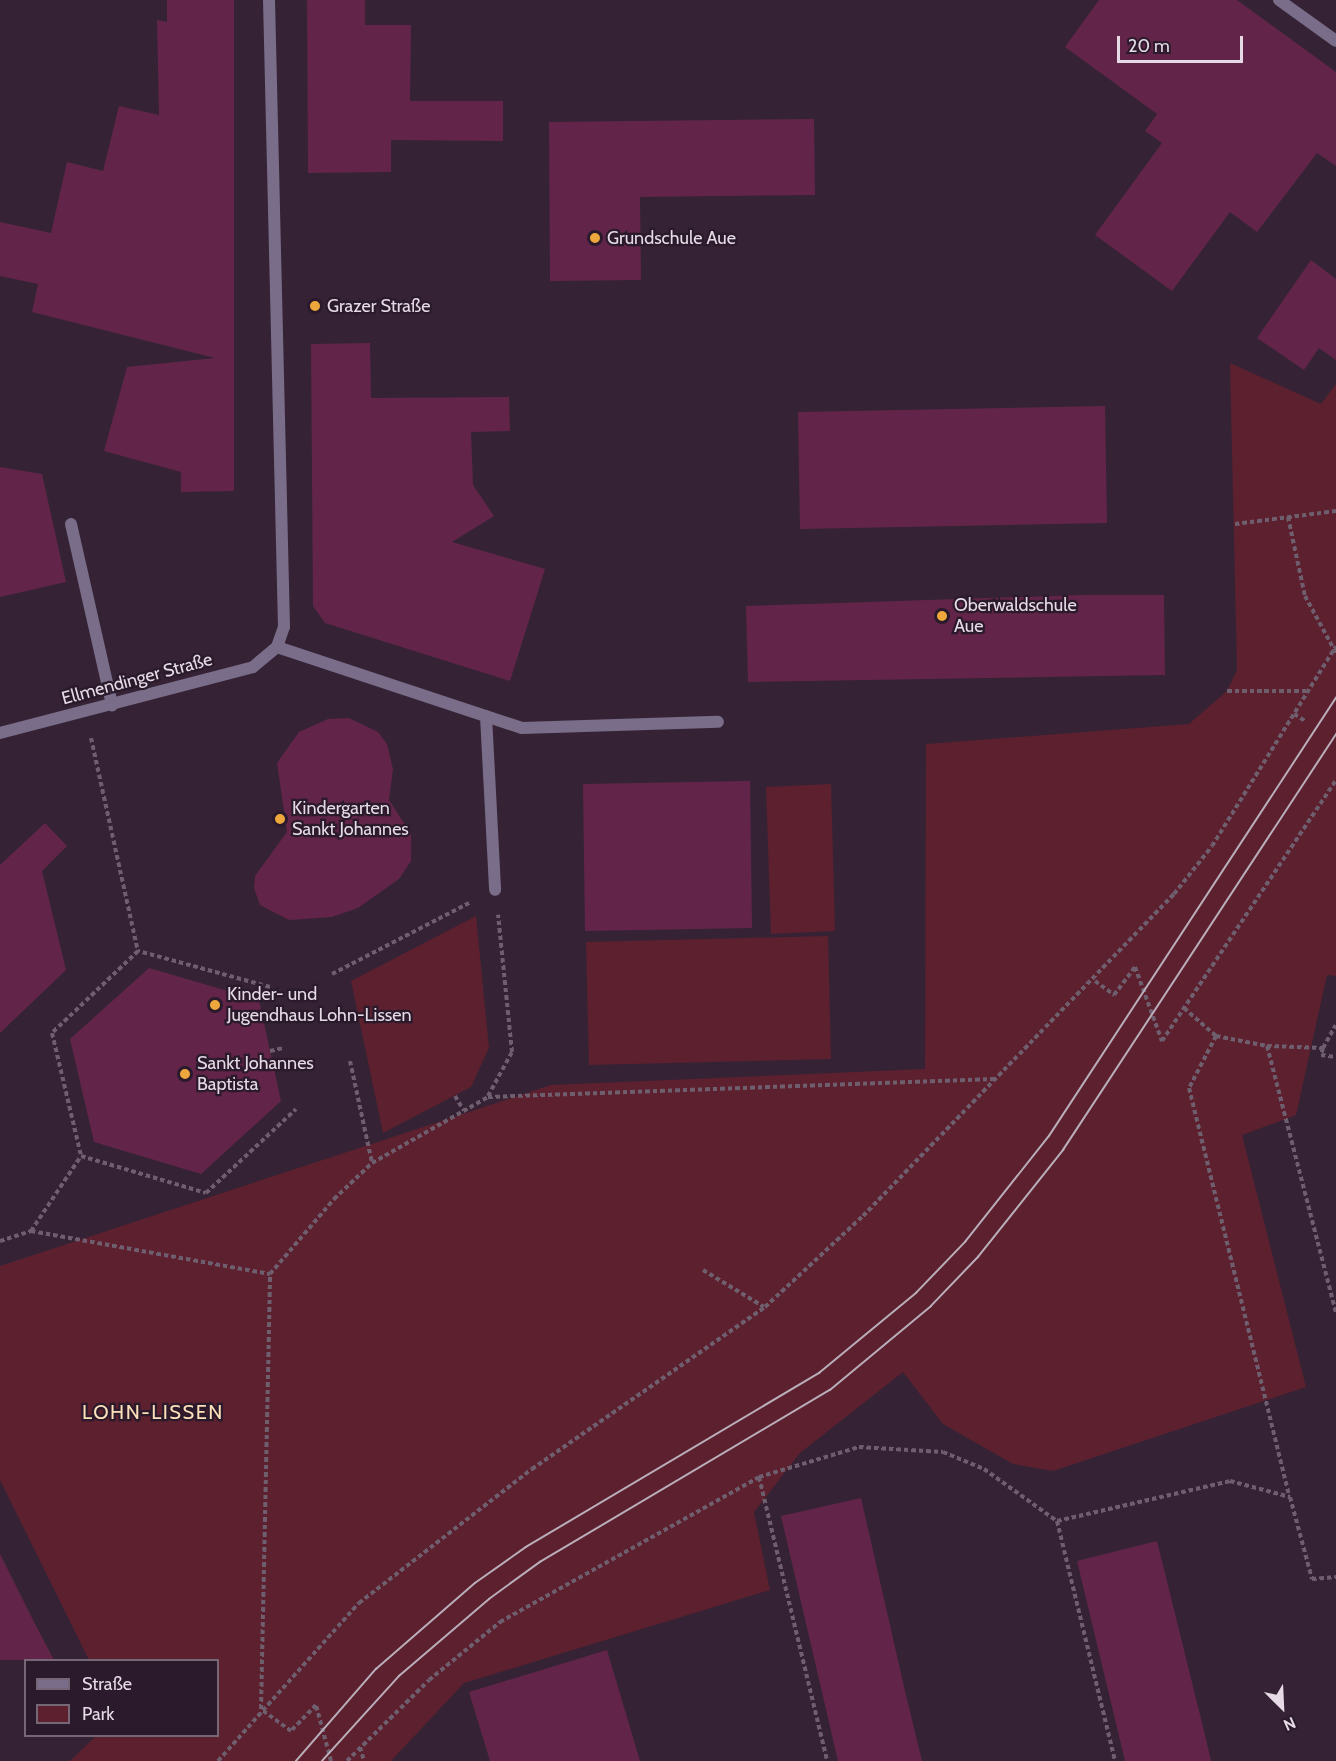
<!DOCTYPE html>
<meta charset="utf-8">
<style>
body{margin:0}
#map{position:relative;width:1336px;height:1761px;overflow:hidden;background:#352335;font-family:Cabin,sans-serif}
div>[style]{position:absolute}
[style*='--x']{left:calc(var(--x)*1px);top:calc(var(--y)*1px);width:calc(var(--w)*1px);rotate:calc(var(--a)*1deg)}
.green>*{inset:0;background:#5c202e}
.building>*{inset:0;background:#622549}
.path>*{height:4px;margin-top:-2px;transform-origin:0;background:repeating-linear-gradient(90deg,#6e5e6e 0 4.5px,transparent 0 7.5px)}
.service>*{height:12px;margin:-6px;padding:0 6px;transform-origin:6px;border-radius:6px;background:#796d89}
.minor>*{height:12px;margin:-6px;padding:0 6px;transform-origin:6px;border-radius:6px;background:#796d89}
.tram>*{height:1.5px;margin:-0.75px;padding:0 0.75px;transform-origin:0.75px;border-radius:0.75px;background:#baaeba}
.dots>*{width:16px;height:16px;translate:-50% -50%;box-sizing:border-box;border:3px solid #2a1a2b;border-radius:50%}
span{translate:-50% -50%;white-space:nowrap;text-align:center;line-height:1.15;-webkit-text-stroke:4.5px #2a1a2b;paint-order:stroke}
.poi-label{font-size:18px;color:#e5dae5}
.left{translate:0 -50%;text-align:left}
.street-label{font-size:18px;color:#e5dae5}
.neighbourhood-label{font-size:20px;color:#fddfb9;letter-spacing:1.5px}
.legend{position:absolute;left:24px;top:1659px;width:195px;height:78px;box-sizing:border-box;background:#2a1a2b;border:2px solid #756775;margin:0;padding:8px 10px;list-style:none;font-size:18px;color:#e5dae5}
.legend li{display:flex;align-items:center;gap:12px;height:30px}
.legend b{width:30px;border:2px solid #756775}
.north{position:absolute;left:1252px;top:1677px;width:60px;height:60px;-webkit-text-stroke:4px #2a1a2b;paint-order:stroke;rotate:156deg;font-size:16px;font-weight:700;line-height:24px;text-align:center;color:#e5dae5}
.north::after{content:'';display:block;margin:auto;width:21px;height:27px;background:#e5dae5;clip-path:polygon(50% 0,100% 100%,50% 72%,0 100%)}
.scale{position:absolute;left:1117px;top:36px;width:126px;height:27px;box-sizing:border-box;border:3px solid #e5dae5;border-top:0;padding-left:8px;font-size:18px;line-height:21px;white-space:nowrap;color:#e5dae5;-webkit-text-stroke:4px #2a1a2b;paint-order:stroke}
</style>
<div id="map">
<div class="green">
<div style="clip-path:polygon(1230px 363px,1321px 404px,1336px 384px,1336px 976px,1327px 975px,1296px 1115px,1242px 1135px,1306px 1387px,1053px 1471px,1013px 1464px,943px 1424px,903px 1372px,800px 1453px,754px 1512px,770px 1590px,464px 1683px,391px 1761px,70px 1761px,96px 1736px,218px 1736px,218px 1660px,89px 1660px,0 1480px,0 1266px,551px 1085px,925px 1069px,926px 744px,1189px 724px,1227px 691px,1237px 670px)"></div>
<div style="clip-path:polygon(831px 784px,835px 931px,771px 934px,766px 787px)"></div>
<div style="clip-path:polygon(476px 916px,489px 1048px,471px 1087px,383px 1133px,351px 981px)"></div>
<div style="clip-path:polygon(828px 936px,831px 1059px,589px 1065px,586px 942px)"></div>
</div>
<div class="building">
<div style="clip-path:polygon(167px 0,234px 0,234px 491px,181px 492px,181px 472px,104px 451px,127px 367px,215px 358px,32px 312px,38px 284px,0 276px,0 222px,51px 233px,67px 162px,103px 171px,119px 106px,159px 115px,157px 20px,167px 22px)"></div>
<div style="clip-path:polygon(307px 0,365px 0,365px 25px,411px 25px,410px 101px,503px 101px,503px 141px,391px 140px,391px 172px,308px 173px)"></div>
<div style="clip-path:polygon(1099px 0,1237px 0,1336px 72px,1336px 166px,1317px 153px,1257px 232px,1230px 212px,1172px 291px,1095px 235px,1162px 143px,1145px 131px,1157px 114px,1065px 47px)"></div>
<div style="clip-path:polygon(814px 119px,815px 195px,640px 197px,641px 280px,550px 281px,549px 122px)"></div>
<div style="clip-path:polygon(1311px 260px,1336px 279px,1336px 360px,1319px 348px,1304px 370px,1257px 338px)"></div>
<div style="clip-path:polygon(370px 343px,371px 398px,509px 397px,510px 431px,471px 432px,473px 485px,494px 516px,452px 542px,545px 569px,510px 681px,325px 623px,313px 606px,311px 344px)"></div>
<div style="clip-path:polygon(1105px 406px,1107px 523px,800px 529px,798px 412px)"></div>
<div style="clip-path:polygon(0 467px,42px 474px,66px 582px,0 597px)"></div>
<div style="clip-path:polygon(1082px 595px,1164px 595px,1165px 675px,748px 682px,746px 606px)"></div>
<div style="clip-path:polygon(349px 718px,378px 732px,387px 744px,393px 769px,389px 800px,411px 834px,411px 861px,399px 879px,358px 908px,332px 917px,289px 920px,260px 905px,254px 888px,255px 876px,287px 832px,277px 763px,299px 732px,328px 719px)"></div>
<div style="clip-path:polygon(750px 781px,752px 928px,585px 931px,583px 784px)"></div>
<div style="clip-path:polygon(45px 823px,67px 846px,42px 871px,66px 970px,0 1033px,0 865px)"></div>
<div style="clip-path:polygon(149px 968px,259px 1000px,281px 1101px,201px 1174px,94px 1142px,70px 1039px)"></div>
<div style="clip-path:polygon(861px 1498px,905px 1691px,922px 1761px,838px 1761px,781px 1516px)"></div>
<div style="clip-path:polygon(1157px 1541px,1205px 1735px,1211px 1761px,1125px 1761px,1077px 1561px)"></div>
<div style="clip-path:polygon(0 1554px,36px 1626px,54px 1660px,0 1660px)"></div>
<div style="clip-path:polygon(607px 1650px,640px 1761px,490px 1761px,469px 1692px)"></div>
</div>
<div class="path">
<div style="--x:1288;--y:517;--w:81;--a:77.9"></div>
<div style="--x:1305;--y:596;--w:65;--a:61.5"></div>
<div style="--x:1235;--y:524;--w:102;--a:-7.3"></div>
<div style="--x:1227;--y:691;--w:81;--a:0"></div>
<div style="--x:1294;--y:714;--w:13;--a:32"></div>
<div style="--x:91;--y:738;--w:218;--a:77.6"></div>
<div style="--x:332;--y:974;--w:157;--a:-27.4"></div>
<div style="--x:1095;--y:981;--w:24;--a:36"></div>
<div style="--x:1114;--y:995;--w:35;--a:-53"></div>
<div style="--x:1135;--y:967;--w:79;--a:70"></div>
<div style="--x:1162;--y:1041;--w:314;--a:-56.3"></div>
<div style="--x:270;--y:987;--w:137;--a:-164.7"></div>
<div style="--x:138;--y:951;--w:119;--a:136.4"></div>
<div style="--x:52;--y:1033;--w:126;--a:76.7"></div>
<div style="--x:81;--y:1156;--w:130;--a:16.5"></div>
<div style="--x:206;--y:1193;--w:123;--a:-43"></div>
<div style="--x:1184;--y:1008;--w:43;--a:41.2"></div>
<div style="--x:1216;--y:1036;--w:52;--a:11.1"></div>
<div style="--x:1267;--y:1046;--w:56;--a:2"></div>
<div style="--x:1323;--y:1048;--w:26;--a:-61"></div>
<div style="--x:1216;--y:1036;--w:59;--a:117.4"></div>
<div style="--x:1189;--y:1088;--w:420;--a:76.2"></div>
<div style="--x:1267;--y:1046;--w:275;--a:75.5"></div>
<div style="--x:1323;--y:1048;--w:7;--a:106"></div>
<div style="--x:1321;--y:1055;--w:15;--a:8"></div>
<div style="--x:270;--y:1051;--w:13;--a:-13"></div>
<div style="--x:350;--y:1061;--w:104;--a:77.8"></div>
<div style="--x:455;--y:1096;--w:17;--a:59"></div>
<div style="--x:488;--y:1096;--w:50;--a:-61.4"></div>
<div style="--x:512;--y:1052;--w:138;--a:-95.8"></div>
<div style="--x:31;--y:1231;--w:90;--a:-56.3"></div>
<div style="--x:0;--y:1241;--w:33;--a:-18"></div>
<div style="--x:31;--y:1231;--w:243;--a:10.2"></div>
<div style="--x:703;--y:1270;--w:71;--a:31.2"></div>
<div style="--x:759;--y:1477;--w:292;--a:76.5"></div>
<div style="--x:1057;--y:1521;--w:247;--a:76.4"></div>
<div style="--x:360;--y:1747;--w:15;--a:74"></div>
<div style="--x:218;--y:1761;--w:212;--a:-48.3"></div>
<div style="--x:359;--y:1603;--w:219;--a:-37.8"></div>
<div style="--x:532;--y:1469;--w:284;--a:-34.8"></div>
<div style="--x:765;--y:1307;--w:134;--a:-42.9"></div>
<div style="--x:863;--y:1216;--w:448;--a:-46"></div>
<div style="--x:1174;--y:894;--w:61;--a:-51.6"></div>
<div style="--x:1212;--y:846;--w:235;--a:-58.2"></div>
<div style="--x:331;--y:1761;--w:58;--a:-105"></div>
<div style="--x:316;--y:1705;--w:36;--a:134"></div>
<div style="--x:291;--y:1731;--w:37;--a:-144"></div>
<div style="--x:261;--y:1709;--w:435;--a:-88.8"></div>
<div style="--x:270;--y:1274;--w:99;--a:-49.5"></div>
<div style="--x:334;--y:1199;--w:52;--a:-43.5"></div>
<div style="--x:372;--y:1163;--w:133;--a:-29.6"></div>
<div style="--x:488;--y:1097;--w:507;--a:-2.03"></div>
<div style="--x:347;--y:1761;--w:115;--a:-44.6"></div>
<div style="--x:429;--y:1680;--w:92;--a:-39.2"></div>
<div style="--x:500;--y:1622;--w:297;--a:-29.2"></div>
<div style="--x:759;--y:1477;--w:104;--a:-16.7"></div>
<div style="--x:859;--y:1447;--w:84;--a:3.4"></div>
<div style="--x:943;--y:1452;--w:44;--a:22.5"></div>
<div style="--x:984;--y:1469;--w:90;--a:35.5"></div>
<div style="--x:1057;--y:1521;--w:178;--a:-13"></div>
<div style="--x:1230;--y:1481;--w:62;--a:14.9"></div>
<div style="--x:1290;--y:1497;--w:85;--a:75"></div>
<div style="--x:1312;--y:1579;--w:24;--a:-5"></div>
</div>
<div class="service">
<div style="--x:71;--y:524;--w:186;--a:77.2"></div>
<div style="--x:486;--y:716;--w:174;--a:87"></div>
<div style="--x:522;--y:728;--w:196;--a:-1.8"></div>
</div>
<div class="minor">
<div style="--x:1279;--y:0;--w:70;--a:35.7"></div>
<div style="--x:277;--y:647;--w:258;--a:18.3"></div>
<div style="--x:0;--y:733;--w:261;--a:-14.6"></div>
<div style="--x:253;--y:667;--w:31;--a:-40"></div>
<div style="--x:277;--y:647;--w:21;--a:-71"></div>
<div style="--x:284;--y:627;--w:627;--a:-91.37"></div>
</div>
<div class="tram">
<div style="--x:296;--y:1761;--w:122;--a:-49"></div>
<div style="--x:376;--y:1669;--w:131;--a:-41"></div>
<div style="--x:475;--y:1583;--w:62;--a:-35.2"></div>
<div style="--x:526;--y:1547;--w:341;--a:-30.7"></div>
<div style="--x:819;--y:1373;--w:126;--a:-39.5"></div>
<div style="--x:916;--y:1293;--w:71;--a:-46.1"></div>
<div style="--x:965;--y:1242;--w:135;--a:-51.6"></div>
<div style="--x:1049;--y:1136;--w:524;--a:-56.77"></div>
<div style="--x:322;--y:1761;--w:115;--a:-47.8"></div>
<div style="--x:399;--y:1676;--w:118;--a:-40.5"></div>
<div style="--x:489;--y:1599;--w:63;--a:-36"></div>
<div style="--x:540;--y:1562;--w:337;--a:-30.7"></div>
<div style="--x:830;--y:1390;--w:131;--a:-39.7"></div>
<div style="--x:931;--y:1306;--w:68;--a:-46.2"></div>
<div style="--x:978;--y:1257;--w:137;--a:-51.5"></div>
<div style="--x:1063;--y:1150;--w:498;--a:-56.7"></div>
</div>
<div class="dots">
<div style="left:595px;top:238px;background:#eea73c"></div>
<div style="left:315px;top:306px;background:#eea73c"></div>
<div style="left:942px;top:616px;background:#eea73c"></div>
<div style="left:280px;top:819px;background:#eea73c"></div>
<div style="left:215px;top:1005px;background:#eea73c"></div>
<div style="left:185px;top:1074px;background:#eea73c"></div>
</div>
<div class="poi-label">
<span class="left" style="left:607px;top:238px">Grundschule Aue</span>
<span class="left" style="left:327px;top:306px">Grazer Straße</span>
<span class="left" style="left:954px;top:616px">Oberwaldschule<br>Aue</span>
<span class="left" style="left:292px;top:819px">Kindergarten<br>Sankt Johannes</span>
<span class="left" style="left:227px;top:1005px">Kinder- und<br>Jugendhaus Lohn-Lissen</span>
<span class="left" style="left:197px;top:1074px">Sankt Johannes<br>Baptista</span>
</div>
<div class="street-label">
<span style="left:137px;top:679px;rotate:-15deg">Ellmendinger Straße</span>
</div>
<div class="neighbourhood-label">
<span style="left:153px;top:1412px">LOHN-LISSEN</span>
</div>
<ul class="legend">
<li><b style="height:8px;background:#796d89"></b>Straße</li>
<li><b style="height:16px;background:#5c202e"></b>Park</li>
</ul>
<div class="north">N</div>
<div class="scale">20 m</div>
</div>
